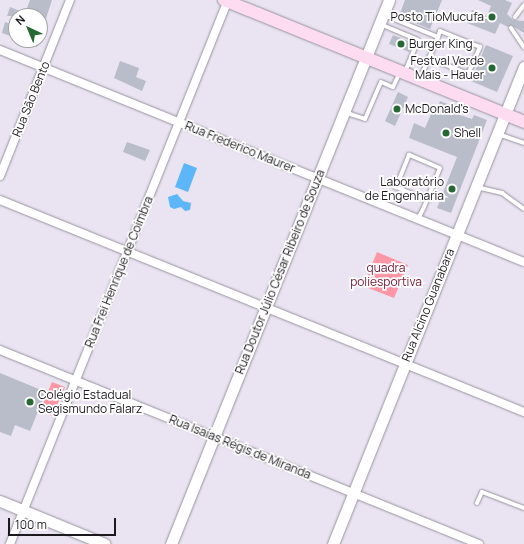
<!DOCTYPE html>
<meta charset="utf-8">
<style>
body{margin:0}
#map{position:relative;width:524px;height:544px;overflow:hidden;background:#eae4f2;font-family:Manrope,sans-serif}
div>[style]{position:absolute}
[style*='--x']{left:calc(var(--x)*1px);top:calc(var(--y)*1px);width:calc(var(--w)*1px);rotate:calc(var(--a)*1deg)}
.green>*{inset:0;background:#fd97a6}
.water>*{inset:0;background:#5cb6f8}
.building>*{inset:0;background:#b9bcc9}
.roads{filter:drop-shadow(0 0 1px #98939f) drop-shadow(0 0 1px #98939f)}
.service>*{height:4px;margin:-2px;padding:0 2px;transform-origin:2px;border-radius:2px;background:#fff}
.minor>*{height:8px;margin:-4px;padding:0 4px;transform-origin:4px;border-radius:4px;background:#fff}
.secondary>*{height:11px;margin:-5.5px;padding:0 5.5px;transform-origin:5.5px;border-radius:5.5px;background:#fff}
.primary>*{height:12px;margin:-6px;padding:0 6px;transform-origin:6px;border-radius:6px;background:#fddcf2}
.dots>*{width:11px;height:11px;translate:-50% -50%;box-sizing:border-box;border:2px solid #fff;border-radius:50%}
span{translate:-50% -50%;white-space:nowrap;text-align:center;line-height:1.15;-webkit-text-stroke:3.5px #fff;paint-order:stroke}
.poi-label{font-size:12px;color:#1c191e}
.right{translate:-100% -50%;text-align:right}
.left{translate:0 -50%;text-align:left}
.street-label{font-size:12px;color:#1c191e}
.park-label{font-size:12px;color:#751831}
.north{position:absolute;left:8px;top:8px;width:40px;height:40px;box-sizing:border-box;background:#fff;border:1px solid #a4a3a5;border-radius:50%;rotate:316deg;font-size:11px;font-weight:700;line-height:16px;text-align:center;color:#1c191e}
.north::after{content:'';display:block;margin:auto;width:14px;height:18px;background:#266833;clip-path:polygon(50% 0,100% 100%,50% 72%,0 100%)}
.scale{position:absolute;left:8px;top:518px;width:108px;height:18px;box-sizing:border-box;border:2px solid #1c191e;border-top:0;padding-left:5px;font-size:12px;line-height:14px;white-space:nowrap;color:#1c191e;-webkit-text-stroke:3px #fff;paint-order:stroke}
</style>
<div id="map">
<div class="green">
<div style="clip-path:polygon(377px 252px,408px 265px,394px 298px,363px 286px)"></div>
<div style="clip-path:polygon(52px 382px,65px 387px,53px 416px,40px 411px)"></div>
</div>
<div class="water">
<div style="clip-path:polygon(184px 163px,197px 168px,188px 192px,175px 187px)"></div>
<div style="clip-path:polygon(177px 194px,183px 201px,191px 203px,190px 210px,185px 211px,181px 207px,174px 209px,170px 207px,168px 197px)"></div>
</div>
<div class="building">
<div style="clip-path:polygon(30px 0,52px 0,41px 34px,40px 16px,7px 16px,10px 7px,25px 13px)"></div>
<div style="clip-path:polygon(405px 0,442px 0,430px 29px,399px 16px)"></div>
<div style="clip-path:polygon(478px 0,505px 0,512px 3px,507px 14px,513px 20px,524px 21px,524px 33px,511px 25px,508px 27px,500px 23px,495px 34px,467px 23px,472px 10px,487px 16px,491px 6px)"></div>
<div style="clip-path:polygon(5px 22px,16px 26px,16px 38px,2px 33px)"></div>
<div style="clip-path:polygon(393px 35px,413px 43px,409px 52px,389px 44px)"></div>
<div style="clip-path:polygon(21px 40px,40px 40px,37px 47px)"></div>
<div style="clip-path:polygon(486px 45px,513px 56px,497px 92px,471px 81px)"></div>
<div style="clip-path:polygon(120px 61px,139px 68px,136px 77px,146px 81px,142px 91px,114px 78px)"></div>
<div style="clip-path:polygon(398px 92px,408px 97px,395px 126px,385px 121px)"></div>
<div style="clip-path:polygon(440px 101px,453px 106px,451px 112px,472px 119px,474px 115px,487px 120px,451px 213px,437px 208px,457px 157px,409px 138px,414px 123px,425px 128px,432px 112px,436px 113px)"></div>
<div style="clip-path:polygon(127px 142px,150px 150px,145px 161px,123px 152px)"></div>
<div style="clip-path:polygon(0 373px,46px 392px,30px 431px,15px 425px,11px 436px,0 432px)"></div>
</div>
<div class="roads">
<div class="service">
<div style="--x:384;--y:15;--w:58;--a:22.2"></div>
<div style="--x:438;--y:37;--w:46;--a:113.2"></div>
<div style="--x:515;--y:17;--w:15;--a:-53"></div>
<div style="--x:380;--y:24;--w:41;--a:22.8"></div>
<div style="--x:418;--y:40;--w:35;--a:112"></div>
<div style="--x:511;--y:28;--w:23;--a:56"></div>
<div style="--x:429;--y:58;--w:42;--a:22.3"></div>
<div style="--x:468;--y:74;--w:30;--a:-66"></div>
<div style="--x:480;--y:47;--w:43;--a:-158.2"></div>
<div style="--x:440;--y:31;--w:6;--a:108"></div>
<div style="--x:344;--y:112;--w:22;--a:18"></div>
<div style="--x:365;--y:119;--w:40;--a:-66.6"></div>
<div style="--x:381;--y:82;--w:13;--a:23"></div>
<div style="--x:393;--y:87;--w:14;--a:-65"></div>
<div style="--x:498;--y:134;--w:28;--a:19"></div>
<div style="--x:476;--y:187;--w:27;--a:13"></div>
<div style="--x:502;--y:193;--w:27;--a:36"></div>
<div style="--x:418;--y:219;--w:13;--a:-63"></div>
<div style="--x:424;--y:207;--w:42;--a:-67.7"></div>
<div style="--x:440;--y:168;--w:34;--a:-157"></div>
<div style="--x:409;--y:155;--w:35;--a:112"></div>
<div style="--x:396;--y:187;--w:33;--a:23"></div>
<div style="--x:477;--y:503;--w:12;--a:-66"></div>
<div style="--x:482;--y:492;--w:45;--a:20.9"></div>
</div>
<div class="minor">
<div style="--x:0;--y:50;--w:565;--a:22.03"></div>
<div style="--x:0;--y:176;--w:189;--a:-68.3"></div>
<div style="--x:0;--y:200;--w:565;--a:22.03"></div>
<div style="--x:0;--y:350;--w:517;--a:22.05"></div>
<div style="--x:10;--y:544;--w:586;--a:-68.16"></div>
</div>
<div class="secondary">
<div style="--x:0;--y:501;--w:113;--a:22.3"></div>
<div style="--x:171;--y:544;--w:586;--a:-68.16"></div>
<div style="--x:333;--y:544;--w:514;--a:-68.18"></div>
</div>
<div class="primary">
<div style="--x:224;--y:0;--w:324;--a:22.1"></div>
</div>
</div>
<div class="dots">
<div style="left:492px;top:17px;background:#266833"></div>
<div style="left:401px;top:44px;background:#266833"></div>
<div style="left:492px;top:68px;background:#266833"></div>
<div style="left:397px;top:109px;background:#266833"></div>
<div style="left:446px;top:133px;background:#266833"></div>
<div style="left:452px;top:189px;background:#266833"></div>
<div style="left:30px;top:402px;background:#266833"></div>
</div>
<div class="poi-label">
<span class="right" style="left:484px;top:17px">Posto TioMucufa</span>
<span class="left" style="left:409px;top:44px">Burger King</span>
<span class="right" style="left:484px;top:68px">Festval Verde<br>Mais - Hauer</span>
<span class="left" style="left:405px;top:109px">McDonald's</span>
<span class="left" style="left:454px;top:133px">Shell</span>
<span class="right" style="left:444px;top:189px">Laboratório<br>de Engenharia</span>
<span class="left" style="left:38px;top:402px">Colégio Estadual<br>Segismundo Falarz</span>
</div>
<div class="street-label">
<span style="left:31px;top:99px;rotate:-68deg">Rua São Bento</span>
<span style="left:240px;top:147px;rotate:22deg">Rua Frederico Maurer</span>
<span style="left:119px;top:272px;rotate:-68deg">Rua Frei Henrique de Coimbra</span>
<span style="left:280px;top:272px;rotate:-68deg">Rua Doutor Júlio César Ribeiro de Souza</span>
<span style="left:428px;top:305px;rotate:-68deg">Rua Alcino Guanabara</span>
<span style="left:240px;top:447px;rotate:22deg">Rua Isaías Régis de Miranda</span>
</div>
<div class="park-label">
<span style="left:386px;top:275px">quadra<br>poliesportiva</span>
</div>
<div class="north">N</div>
<div class="scale">100 m</div>
</div>
